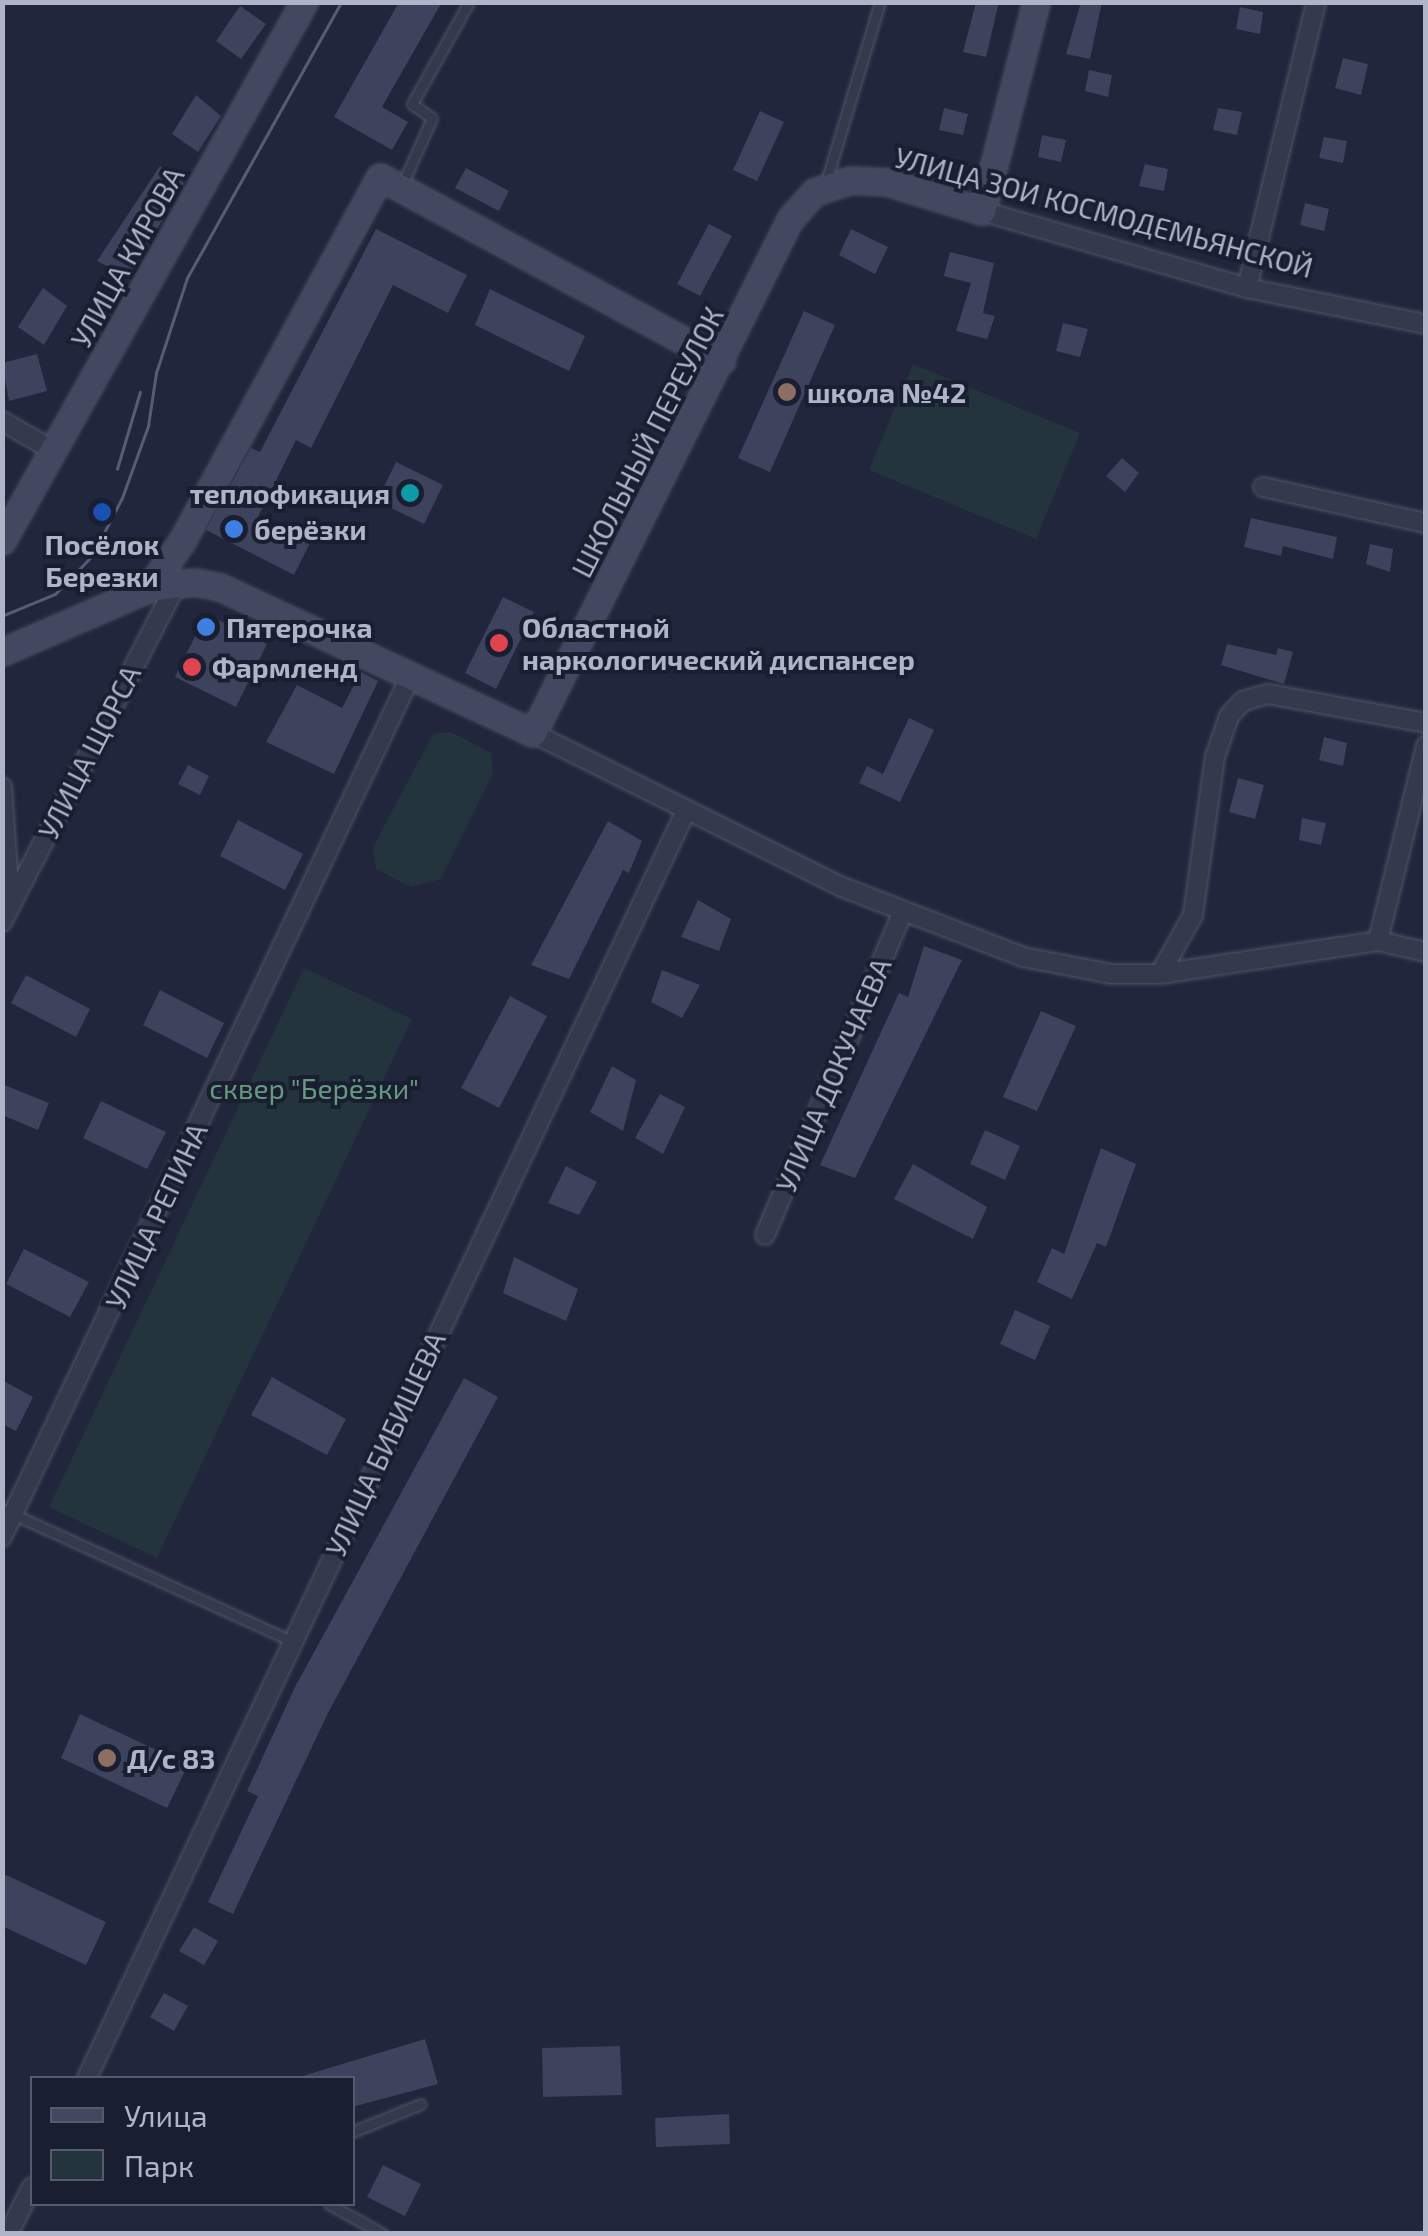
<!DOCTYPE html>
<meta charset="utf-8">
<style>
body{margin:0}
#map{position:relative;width:1428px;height:2236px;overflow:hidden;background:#21263c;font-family:"Exo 2",sans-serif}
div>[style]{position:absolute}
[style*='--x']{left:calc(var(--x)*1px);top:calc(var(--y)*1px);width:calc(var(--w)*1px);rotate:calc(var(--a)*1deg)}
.green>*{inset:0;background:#23343d}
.building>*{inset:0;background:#3d425d}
.roads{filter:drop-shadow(0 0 2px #505467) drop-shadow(0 0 2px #505467)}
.lane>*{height:9px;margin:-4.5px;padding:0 4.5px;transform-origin:4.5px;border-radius:4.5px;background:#35394c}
.street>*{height:18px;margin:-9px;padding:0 9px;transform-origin:9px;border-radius:9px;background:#35394c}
.secondary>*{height:25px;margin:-12.5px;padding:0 12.5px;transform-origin:12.5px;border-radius:12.5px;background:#434760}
.tram>*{height:2.5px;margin:-1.25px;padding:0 1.25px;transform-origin:1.25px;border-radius:1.25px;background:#575c74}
.dots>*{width:28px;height:28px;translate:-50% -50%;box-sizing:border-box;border:5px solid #1a1e31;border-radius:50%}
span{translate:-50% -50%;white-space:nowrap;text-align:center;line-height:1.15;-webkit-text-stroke:8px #1a1e31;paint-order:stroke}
.street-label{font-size:28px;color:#b0b4c8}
.poi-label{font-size:28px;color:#b0b4c8;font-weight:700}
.left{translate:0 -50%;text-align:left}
.right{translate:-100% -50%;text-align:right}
.park-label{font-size:28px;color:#669a7f}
.frame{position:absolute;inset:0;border:5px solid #b0b4c8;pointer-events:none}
.legend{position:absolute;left:30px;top:2076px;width:325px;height:130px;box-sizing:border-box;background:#1a1e31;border:2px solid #565a6d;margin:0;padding:12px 18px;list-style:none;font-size:30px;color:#b0b4c8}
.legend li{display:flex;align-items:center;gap:20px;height:50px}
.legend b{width:50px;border:2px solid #565a6d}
</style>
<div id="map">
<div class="green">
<div style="clip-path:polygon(913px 364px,1080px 433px,1036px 539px,869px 470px)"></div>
<div style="clip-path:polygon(451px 732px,491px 753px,493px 773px,441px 879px,411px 887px,376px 869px,373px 847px,433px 734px)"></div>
<div style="clip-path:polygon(304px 968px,412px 1019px,157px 1558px,49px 1507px)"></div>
</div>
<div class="building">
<div style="clip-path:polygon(399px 2px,442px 2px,382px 107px,408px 122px,392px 150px,334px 117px)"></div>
<div style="clip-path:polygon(976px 2px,999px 2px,986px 57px,963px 52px)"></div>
<div style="clip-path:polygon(1081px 2px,1102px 2px,1090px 59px,1066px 54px)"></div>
<div style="clip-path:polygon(240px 6px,266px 24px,241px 59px,216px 41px)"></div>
<div style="clip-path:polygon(1240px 7px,1263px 12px,1260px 34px,1236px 29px)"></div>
<div style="clip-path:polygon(1343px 58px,1368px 64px,1361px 95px,1335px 88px)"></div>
<div style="clip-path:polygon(1089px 70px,1112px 75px,1108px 97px,1085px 91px)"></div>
<div style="clip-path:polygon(196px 95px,221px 116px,198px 152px,172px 134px)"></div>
<div style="clip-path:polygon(944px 108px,968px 114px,963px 135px,939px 130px)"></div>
<div style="clip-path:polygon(1218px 108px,1242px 112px,1237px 135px,1213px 130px)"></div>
<div style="clip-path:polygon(760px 111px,784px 122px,757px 181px,733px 170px)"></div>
<div style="clip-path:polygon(1042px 135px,1066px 140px,1061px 162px,1038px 157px)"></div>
<div style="clip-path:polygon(1324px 137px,1347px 141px,1343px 163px,1319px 158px)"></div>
<div style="clip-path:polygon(1145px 164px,1168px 169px,1164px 191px,1139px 186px)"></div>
<div style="clip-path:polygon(160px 166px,184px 183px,129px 277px,97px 261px)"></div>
<div style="clip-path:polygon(466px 168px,509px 191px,499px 211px,455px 188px)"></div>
<div style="clip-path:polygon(1305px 203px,1329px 209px,1324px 231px,1300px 225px)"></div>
<div style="clip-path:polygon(709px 224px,732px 236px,700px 296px,677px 284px)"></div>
<div style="clip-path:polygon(376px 229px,467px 275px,448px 313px,393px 285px,311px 448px,296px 440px,258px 517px,310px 543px,294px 575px,206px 530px,251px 448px,260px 452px)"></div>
<div style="clip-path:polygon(851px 229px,888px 247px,875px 274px,839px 255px)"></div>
<div style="clip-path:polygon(950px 252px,994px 263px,983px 313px,995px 316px,987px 339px,956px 331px,971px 283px,944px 276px)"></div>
<div style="clip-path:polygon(43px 288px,67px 306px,44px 345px,18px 327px)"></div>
<div style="clip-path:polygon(490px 289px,585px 336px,569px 371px,475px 325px)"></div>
<div style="clip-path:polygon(804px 311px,835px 325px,770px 472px,738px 458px)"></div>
<div style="clip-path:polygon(1063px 323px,1088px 329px,1080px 357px,1056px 351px)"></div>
<div style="clip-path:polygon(37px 354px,47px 391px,9px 401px,2px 363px)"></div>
<div style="clip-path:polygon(1122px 458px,1139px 473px,1125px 492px,1106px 476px)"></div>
<div style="clip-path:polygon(396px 462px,443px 485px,424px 524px,377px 501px)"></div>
<div style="clip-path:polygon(1251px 518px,1337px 537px,1333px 559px,1283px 546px,1281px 556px,1244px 547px)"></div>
<div style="clip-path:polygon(1370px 544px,1393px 549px,1390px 572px,1366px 564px)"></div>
<div style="clip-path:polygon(503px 597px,534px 612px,496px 689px,465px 673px)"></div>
<div style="clip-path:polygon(206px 614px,267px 644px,236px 707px,175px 677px)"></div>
<div style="clip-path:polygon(1227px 644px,1276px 655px,1278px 648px,1293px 652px,1284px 684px,1221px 665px)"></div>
<div style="clip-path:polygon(361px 672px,378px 681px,334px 774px,266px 742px,297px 685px,342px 708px)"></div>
<div style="clip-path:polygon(909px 718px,934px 730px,900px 802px,859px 783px,867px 766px,883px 774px)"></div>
<div style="clip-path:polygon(1324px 737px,1347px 743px,1343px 766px,1319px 760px)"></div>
<div style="clip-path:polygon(188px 765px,209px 776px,200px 795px,178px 784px)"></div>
<div style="clip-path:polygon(1238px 778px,1264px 785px,1255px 819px,1229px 812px)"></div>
<div style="clip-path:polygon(1302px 818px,1326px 823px,1321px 845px,1299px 840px)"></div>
<div style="clip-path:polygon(238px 820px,303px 854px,285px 890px,220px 856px)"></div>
<div style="clip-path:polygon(608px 821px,642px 841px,629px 873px,623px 870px,569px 979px,531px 965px)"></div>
<div style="clip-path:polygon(698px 900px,731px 919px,719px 951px,681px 937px)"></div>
<div style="clip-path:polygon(924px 946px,962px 960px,855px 1178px,820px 1165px,899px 993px,908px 997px)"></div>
<div style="clip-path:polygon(662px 970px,700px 985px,682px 1018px,651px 1002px)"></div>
<div style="clip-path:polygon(26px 975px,90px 1009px,76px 1037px,11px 1003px)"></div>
<div style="clip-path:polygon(160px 990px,224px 1023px,207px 1058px,143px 1025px)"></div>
<div style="clip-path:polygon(510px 996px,547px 1016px,499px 1108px,461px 1088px)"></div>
<div style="clip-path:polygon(1041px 1011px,1076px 1026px,1037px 1111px,1003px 1097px)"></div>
<div style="clip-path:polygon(612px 1066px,636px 1080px,623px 1131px,590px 1112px)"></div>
<div style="clip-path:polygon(2px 1084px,49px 1103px,38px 1130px,2px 1115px)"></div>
<div style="clip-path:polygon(660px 1094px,685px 1107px,663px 1154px,635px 1138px)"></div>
<div style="clip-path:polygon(101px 1101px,166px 1132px,147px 1169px,83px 1138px)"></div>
<div style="clip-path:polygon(985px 1130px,1020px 1146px,1005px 1180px,970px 1164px)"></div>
<div style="clip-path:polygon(1101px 1148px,1136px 1164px,1106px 1247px,1097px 1243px,1072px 1299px,1037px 1282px,1052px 1248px,1064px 1254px)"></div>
<div style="clip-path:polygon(913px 1164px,987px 1207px,973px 1239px,894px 1199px)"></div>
<div style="clip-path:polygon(566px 1166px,597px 1182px,579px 1215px,548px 1203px)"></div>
<div style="clip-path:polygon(24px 1249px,89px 1282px,70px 1317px,6px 1284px)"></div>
<div style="clip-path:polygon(514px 1257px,578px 1289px,566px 1321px,503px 1293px)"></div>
<div style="clip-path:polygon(1015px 1310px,1050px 1326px,1035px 1360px,1000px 1344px)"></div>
<div style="clip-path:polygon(272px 1377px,346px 1419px,327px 1455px,251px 1415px)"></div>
<div style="clip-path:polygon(464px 1378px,498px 1397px,328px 1713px,233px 1914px,208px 1902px,258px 1796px,247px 1791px,295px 1687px)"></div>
<div style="clip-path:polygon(2px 1380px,33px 1397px,16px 1431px,2px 1424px)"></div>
<div style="clip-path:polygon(80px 1714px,188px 1765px,167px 1808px,61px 1758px)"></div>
<div style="clip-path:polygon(2px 1873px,106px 1922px,86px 1965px,2px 1926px)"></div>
<div style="clip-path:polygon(194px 1927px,218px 1941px,204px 1965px,179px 1951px)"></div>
<div style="clip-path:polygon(164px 1993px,188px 2006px,174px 2031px,150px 2017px)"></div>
<div style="clip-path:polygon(425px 2039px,438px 2084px,352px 2107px,352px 2078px,296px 2078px)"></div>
<div style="clip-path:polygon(620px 2046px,622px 2095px,543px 2097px,542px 2048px)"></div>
<div style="clip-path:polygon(729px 2114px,730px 2144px,656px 2147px,655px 2118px)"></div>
<div style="clip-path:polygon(383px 2165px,421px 2184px,405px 2216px,367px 2197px)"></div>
</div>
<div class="roads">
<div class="lane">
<div style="--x:826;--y:182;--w:188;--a:-73.3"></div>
<div style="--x:402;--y:185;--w:73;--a:-65.9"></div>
<div style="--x:432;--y:118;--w:24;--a:-145"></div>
<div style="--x:412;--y:104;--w:117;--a:-60.8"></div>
<div style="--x:2;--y:1509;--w:318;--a:24.5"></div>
<div style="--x:352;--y:2132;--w:74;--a:-22.1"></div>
<div style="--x:329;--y:2204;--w:62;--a:29.1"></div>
</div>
<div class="street">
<div style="--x:982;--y:211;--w:276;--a:16.2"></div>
<div style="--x:1247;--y:288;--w:183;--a:11.4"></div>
<div style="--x:1247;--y:288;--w:294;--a:-76.4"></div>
<div style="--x:2;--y:421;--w:60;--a:30"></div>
<div style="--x:1263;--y:487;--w:167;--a:12.5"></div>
<div style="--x:533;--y:733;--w:345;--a:26.5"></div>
<div style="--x:842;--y:887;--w:194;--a:21.1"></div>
<div style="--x:1023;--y:957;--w:91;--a:10.8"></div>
<div style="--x:1112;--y:974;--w:48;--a:0"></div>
<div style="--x:1160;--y:974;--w:220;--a:-8.6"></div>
<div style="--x:1378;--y:941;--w:49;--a:12.9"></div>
<div style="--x:2;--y:787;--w:113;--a:86"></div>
<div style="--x:2;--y:922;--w:382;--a:-62.7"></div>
<div style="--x:1378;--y:941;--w:201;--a:-76.2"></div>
<div style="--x:1160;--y:974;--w:68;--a:-60.8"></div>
<div style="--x:1193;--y:915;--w:160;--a:-82.1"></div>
<div style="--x:1215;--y:757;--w:43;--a:-71.1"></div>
<div style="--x:1229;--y:716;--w:21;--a:-47"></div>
<div style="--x:1243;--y:701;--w:26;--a:-16"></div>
<div style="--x:1268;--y:694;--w:161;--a:10.4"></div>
<div style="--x:765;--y:1235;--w:349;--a:-66.9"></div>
<div style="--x:2;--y:1537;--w:952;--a:-64.62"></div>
<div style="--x:87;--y:2078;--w:1401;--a:-64.7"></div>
<div style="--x:8;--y:2234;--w:53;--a:-62.9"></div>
</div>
<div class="secondary">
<div style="--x:2;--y:541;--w:618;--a:-60.74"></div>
<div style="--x:149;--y:588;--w:57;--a:-54.9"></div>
<div style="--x:182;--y:541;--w:414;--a:-61.5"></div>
<div style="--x:380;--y:177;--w:388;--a:28.3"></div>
<div style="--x:2;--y:652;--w:160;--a:-23.5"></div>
<div style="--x:149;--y:588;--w:45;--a:-7.6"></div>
<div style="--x:194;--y:582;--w:26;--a:11"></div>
<div style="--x:220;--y:587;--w:345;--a:25"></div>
<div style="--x:533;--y:733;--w:575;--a:-63.43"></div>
<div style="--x:790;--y:219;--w:36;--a:-48"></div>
<div style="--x:814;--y:192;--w:38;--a:-18"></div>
<div style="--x:850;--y:180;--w:37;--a:3"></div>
<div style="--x:887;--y:182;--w:99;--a:17"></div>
<div style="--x:982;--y:211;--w:216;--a:-75.5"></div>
</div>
</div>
<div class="tram">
<div style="--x:117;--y:469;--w:80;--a:-73.4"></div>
<div style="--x:2;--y:616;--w:57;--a:-22.5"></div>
<div style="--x:55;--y:594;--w:53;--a:-45.8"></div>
<div style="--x:92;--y:556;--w:65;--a:-62.7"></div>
<div style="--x:122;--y:498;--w:77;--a:-70.1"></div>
<div style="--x:148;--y:426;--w:54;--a:-81.4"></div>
<div style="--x:156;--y:373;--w:100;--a:-71.9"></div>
<div style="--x:187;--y:278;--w:316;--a:-60.8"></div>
</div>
<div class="dots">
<div style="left:787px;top:392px;background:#8d6e63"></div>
<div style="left:410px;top:493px;background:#0f9aa8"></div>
<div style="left:102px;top:512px;background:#1a4fb4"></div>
<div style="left:234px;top:529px;background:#3f7fe0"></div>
<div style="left:206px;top:627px;background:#3f7fe0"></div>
<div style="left:499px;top:643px;background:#e0444e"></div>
<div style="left:192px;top:667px;background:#e0444e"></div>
<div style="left:107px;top:1758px;background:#8d6e63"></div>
</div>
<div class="street-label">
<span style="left:1104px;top:212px;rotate:15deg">УЛИЦА ЗОИ КОСМОДЕМЬЯНСКОЙ</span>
<span style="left:127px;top:257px;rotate:-61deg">УЛИЦА КИРОВА</span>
<span style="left:647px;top:442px;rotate:-63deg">ШКОЛЬНЫЙ ПЕРЕУЛОК</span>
<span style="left:89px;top:752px;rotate:-63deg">УЛИЦА ЩОРСА</span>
<span style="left:833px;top:1075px;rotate:-67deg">УЛИЦА ДОКУЧАЕВА</span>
<span style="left:156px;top:1216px;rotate:-65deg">УЛИЦА РЕПИНА</span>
<span style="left:385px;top:1444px;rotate:-65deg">УЛИЦА БИБИШЕВА</span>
</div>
<div class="poi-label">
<span class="left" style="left:807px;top:392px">школа №42</span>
<span class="right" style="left:390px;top:493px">теплофикация</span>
<span class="left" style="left:254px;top:529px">берёзки</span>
<span style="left:102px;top:560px">Посёлок<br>Березки</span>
<span class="left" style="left:226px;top:627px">Пятерочка</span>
<span class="left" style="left:522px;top:643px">Областной<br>наркологический диспансер</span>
<span class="left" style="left:212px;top:667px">Фармленд</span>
<span class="left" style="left:127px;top:1758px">Д/с 83</span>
</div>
<div class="park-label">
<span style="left:314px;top:1088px">сквер "Берёзки"</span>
</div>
<div class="frame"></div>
<ul class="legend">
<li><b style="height:12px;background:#434760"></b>Улица</li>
<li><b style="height:28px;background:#23343d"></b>Парк</li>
</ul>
</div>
